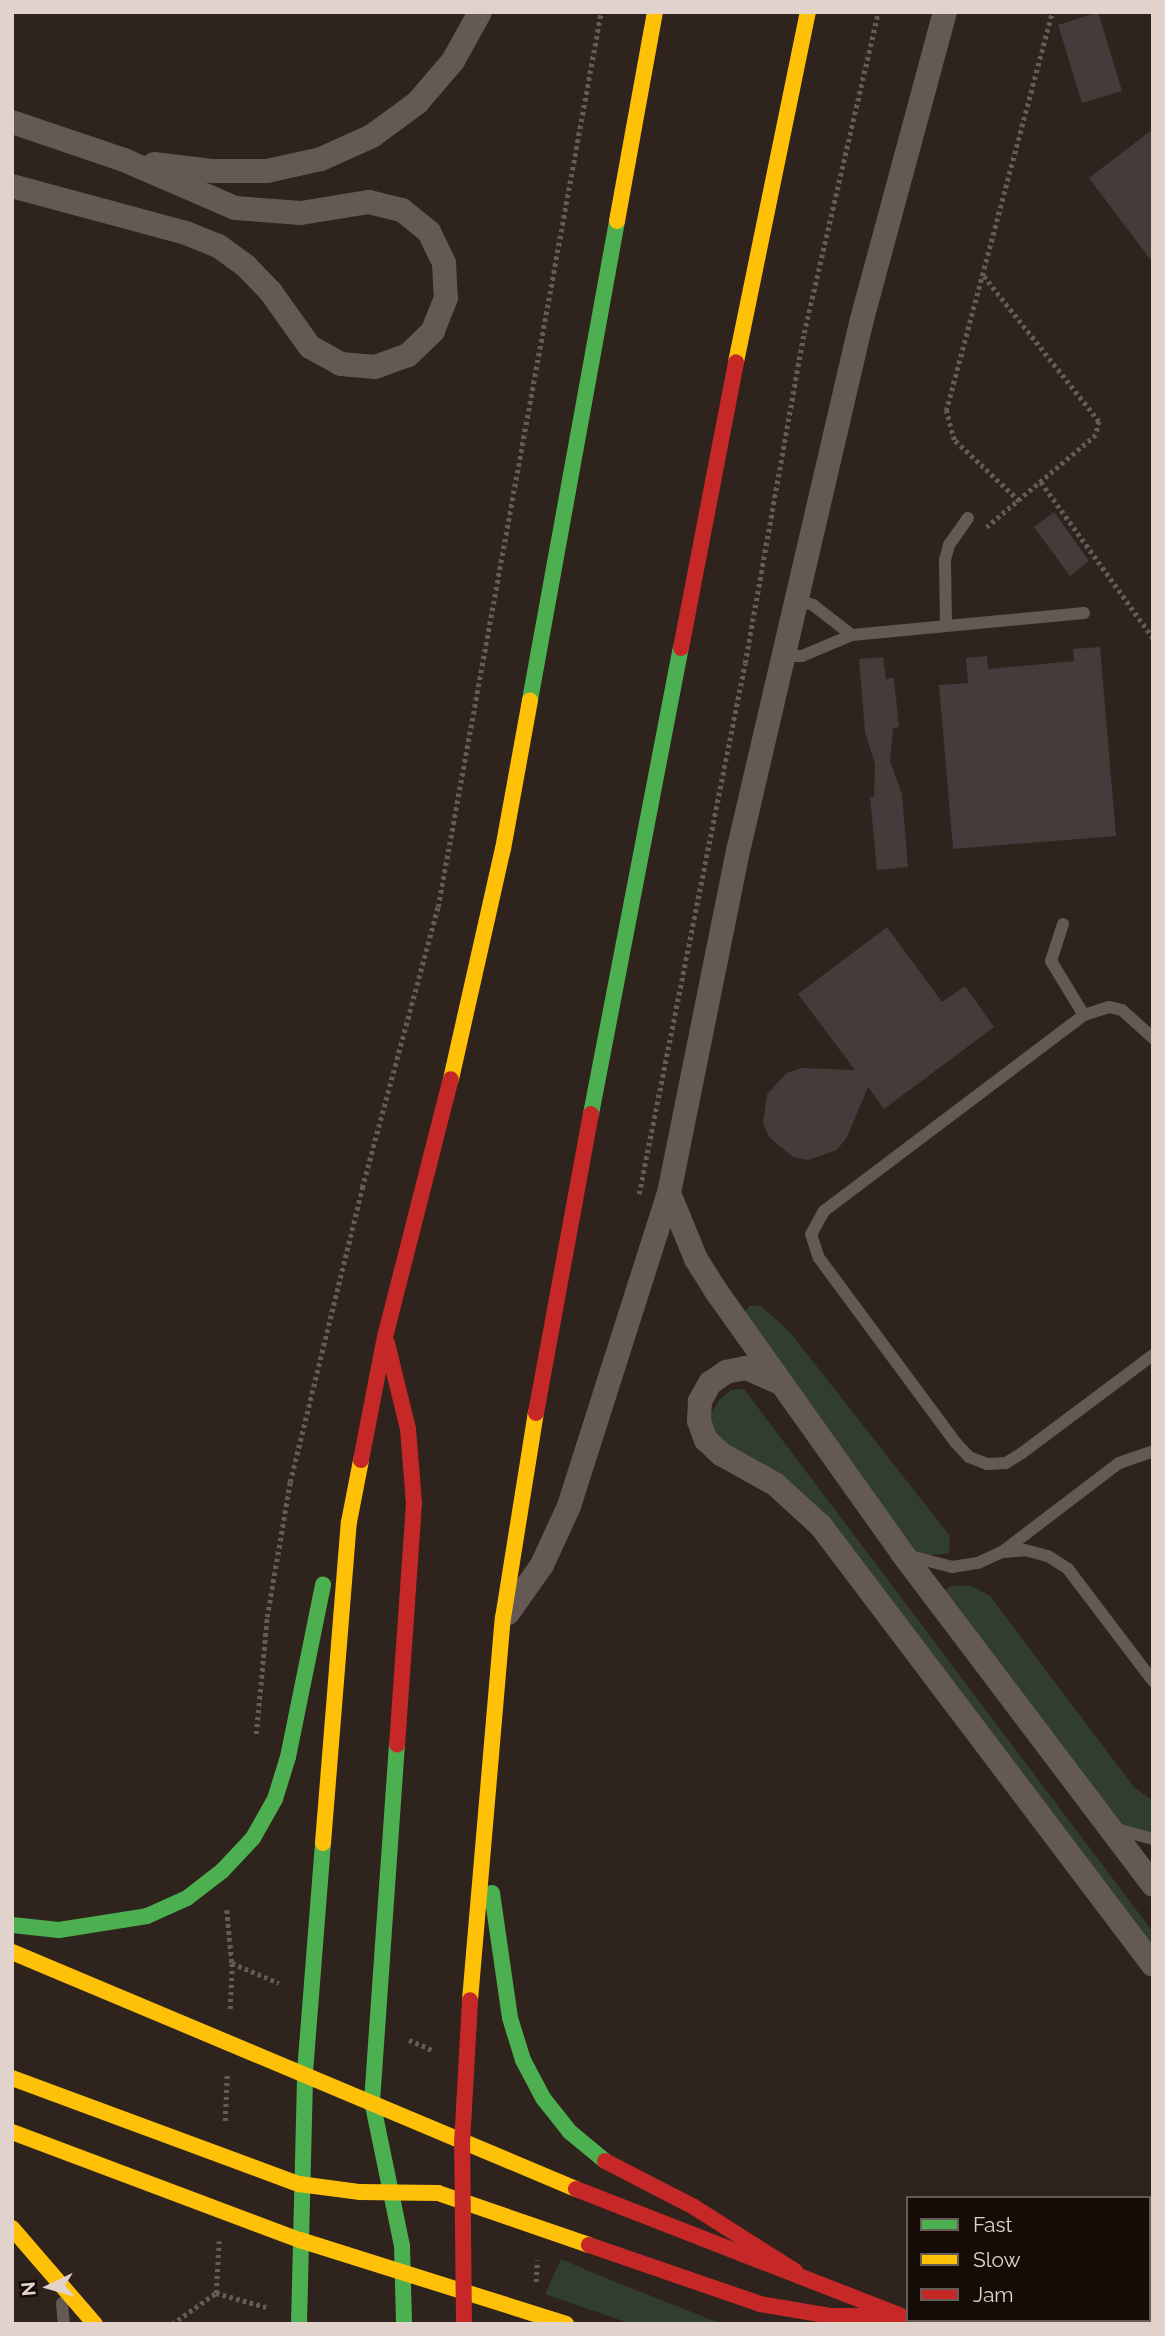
<!DOCTYPE html>
<style>
body{margin:0}
#map{position:relative;width:1165px;height:2336px;overflow:hidden;background:#2e231d;font-family:Raleway,sans-serif}
div>[style]{position:absolute}
[style*='--x']{left:calc(var(--x)*1px);top:calc(var(--y)*1px);width:calc(var(--w)*1px);rotate:calc(var(--a)*1deg)}
.green>*{inset:0;background:#303d2f}
.building>*{inset:0;background:#443b3b}
.path>*{height:4.5px;margin-top:-2.25px;transform-origin:0;background:repeating-linear-gradient(90deg,#655b57 0 3.5px,transparent 0 7px)}
.lane>*{height:12px;margin:-6px;padding:0 6px;transform-origin:6px;border-radius:6px;background:#655954}
.street>*{height:24px;margin:-12px;padding:0 12px;transform-origin:12px;border-radius:12px;background:#655954}
.fast>*{height:16px;margin:-8px;padding:0 8px;transform-origin:8px;border-radius:8px;background:#4caf50}
.slow>*{height:16px;margin:-8px;padding:0 8px;transform-origin:8px;border-radius:8px;background:#ffc107}
.jam>*{height:16px;margin:-8px;padding:0 8px;transform-origin:8px;border-radius:8px;background:#c62828}
span{translate:-50% -50%;white-space:nowrap;text-align:center;line-height:1.15;-webkit-text-stroke:5px #150c08;paint-order:stroke}
.frame{position:absolute;inset:0;border:14px solid #e1d2cc;pointer-events:none}
.legend{position:absolute;left:906px;top:2196px;width:245px;height:126px;box-sizing:border-box;background:#150c08;border:2px solid #675b56;margin:0;padding:9px 12px;list-style:none;font-size:21px;color:#e1d2cc}
.legend li{display:flex;align-items:center;gap:14px;height:35px}
.legend b{width:35px;border:2px solid #675b56}
.north{position:absolute;left:14px;top:2252px;width:70px;height:70px;-webkit-text-stroke:5px #150c08;paint-order:stroke;rotate:265deg;font-size:19px;font-weight:700;line-height:28px;text-align:center;color:#e1d2cc}
.north::after{content:'';display:block;margin:auto;width:24px;height:32px;background:#e1d2cc;clip-path:polygon(50% 0,100% 100%,50% 72%,0 100%)}
</style>
<div id="map">
<div class="green">
<div style="clip-path:polygon(750px 1306px,761px 1306px,789px 1331px,950px 1536px,949px 1553px,925px 1556px,908px 1547px,735px 1321px)"></div>
<div style="clip-path:polygon(744px 1389px,1153px 1932px,1153px 1960px,822px 1522px,712px 1436px,711px 1414px,720px 1399px,731px 1390px)"></div>
<div style="clip-path:polygon(952px 1586px,972px 1586px,990px 1596px,1134px 1787px,1153px 1801px,1153px 1835px,1123px 1825px,935px 1594px)"></div>
<div style="clip-path:polygon(561px 2259px,601px 2276px,722px 2324px,631px 2324px,545px 2294px)"></div>
</div>
<div class="building">
<div style="clip-path:polygon(1098px 12px,1122px 91px,1082px 103px,1058px 25px)"></div>
<div style="clip-path:polygon(1153px 129px,1153px 263px,1089px 178px)"></div>
<div style="clip-path:polygon(1054px 512px,1089px 561px,1070px 576px,1034px 527px)"></div>
<div style="clip-path:polygon(1100px 647px,1116px 836px,953px 849px,939px 685px,968px 683px,966px 658px,987px 656px,988px 669px,1074px 661px,1073px 649px)"></div>
<div style="clip-path:polygon(883px 657px,886px 679px,894px 678px,899px 727px,893px 728px,890px 761px,902px 794px,908px 867px,877px 870px,870px 797px,874px 797px,875px 764px,865px 732px,859px 659px)"></div>
<div style="clip-path:polygon(887px 927px,942px 1002px,965px 986px,994px 1027px,884px 1109px,868px 1087px,847px 1137px,837px 1150px,808px 1160px,793px 1157px,769px 1137px,763px 1123px,767px 1094px,787px 1073px,801px 1068px,855px 1070px,798px 994px)"></div>
</div>
<div class="path">
<div style="--x:984;--y:276;--w:185;--a:51.6"></div>
<div style="--x:1099;--y:421;--w:14;--a:102"></div>
<div style="--x:1096;--y:435;--w:143;--a:139.8"></div>
<div style="--x:1041;--y:482;--w:192;--a:54.3"></div>
<div style="--x:1019;--y:501;--w:89;--a:-136.8"></div>
<div style="--x:954;--y:440;--w:30;--a:-105"></div>
<div style="--x:946;--y:411;--w:413;--a:-75.1"></div>
<div style="--x:639;--y:1194;--w:541;--a:-78.71"></div>
<div style="--x:745;--y:663;--w:335;--a:-79.9"></div>
<div style="--x:804;--y:333;--w:329;--a:-77"></div>
<div style="--x:256;--y:1734;--w:118;--a:-84.6"></div>
<div style="--x:267;--y:1617;--w:137;--a:-80.3"></div>
<div style="--x:290;--y:1482;--w:303;--a:-76.2"></div>
<div style="--x:362;--y:1188;--w:291;--a:-74.9"></div>
<div style="--x:438;--y:907;--w:910;--a:-79.68"></div>
<div style="--x:227;--y:1910;--w:53;--a:84.6"></div>
<div style="--x:230;--y:2009;--w:46;--a:-87.5"></div>
<div style="--x:232;--y:1963;--w:51;--a:23.1"></div>
<div style="--x:409;--y:2040;--w:26;--a:23"></div>
<div style="--x:225;--y:2121;--w:47;--a:-87.6"></div>
<div style="--x:536;--y:2282;--w:22;--a:-87"></div>
<div style="--x:216;--y:2293;--w:52;--a:-86.7"></div>
<div style="--x:216;--y:2293;--w:52;--a:15.6"></div>
<div style="--x:172;--y:2324;--w:54;--a:-35.2"></div>
</div>
<div class="lane">
<div style="--x:797;--y:600;--w:17;--a:17"></div>
<div style="--x:813;--y:605;--w:49;--a:37.6"></div>
<div style="--x:946;--y:625;--w:65;--a:-90.9"></div>
<div style="--x:945;--y:560;--w:16;--a:-75"></div>
<div style="--x:949;--y:545;--w:33;--a:-55"></div>
<div style="--x:784;--y:656;--w:18;--a:0"></div>
<div style="--x:802;--y:656;--w:54;--a:-22.8"></div>
<div style="--x:852;--y:635;--w:233;--a:-5.4"></div>
<div style="--x:1063;--y:924;--w:39;--a:108"></div>
<div style="--x:1051;--y:961;--w:63;--a:58.6"></div>
<div style="--x:1153;--y:1038;--w:42;--a:-137.9"></div>
<div style="--x:1122;--y:1010;--w:13;--a:-167"></div>
<div style="--x:1109;--y:1007;--w:26;--a:162"></div>
<div style="--x:1084;--y:1015;--w:326;--a:143"></div>
<div style="--x:824;--y:1211;--w:26;--a:119"></div>
<div style="--x:811;--y:1234;--w:25;--a:72"></div>
<div style="--x:819;--y:1258;--w:230;--a:53.5"></div>
<div style="--x:956;--y:1443;--w:19;--a:47"></div>
<div style="--x:969;--y:1457;--w:19;--a:21"></div>
<div style="--x:987;--y:1464;--w:19;--a:-3"></div>
<div style="--x:1006;--y:1463;--w:19;--a:-32"></div>
<div style="--x:1022;--y:1453;--w:164;--a:-36.8"></div>
<div style="--x:1004;--y:1552;--w:21;--a:-5"></div>
<div style="--x:1025;--y:1550;--w:24;--a:15"></div>
<div style="--x:1048;--y:1556;--w:24;--a:33"></div>
<div style="--x:1068;--y:1569;--w:141;--a:52.8"></div>
<div style="--x:910;--y:1556;--w:43;--a:14.7"></div>
<div style="--x:952;--y:1567;--w:26;--a:-9"></div>
<div style="--x:978;--y:1563;--w:26;--a:-25"></div>
<div style="--x:1002;--y:1552;--w:147;--a:-37.3"></div>
<div style="--x:1119;--y:1463;--w:36;--a:-19"></div>
<div style="--x:1116;--y:1829;--w:38;--a:15"></div>
<div style="--x:62;--y:2303;--w:21;--a:85"></div>
</div>
<div class="street">
<div style="--x:12;--y:122;--w:118;--a:18.7"></div>
<div style="--x:124;--y:160;--w:121;--a:23.4"></div>
<div style="--x:235;--y:208;--w:66;--a:4.3"></div>
<div style="--x:301;--y:213;--w:69;--a:-9.2"></div>
<div style="--x:369;--y:202;--w:34;--a:14"></div>
<div style="--x:402;--y:210;--w:35;--a:39"></div>
<div style="--x:429;--y:232;--w:34;--a:64"></div>
<div style="--x:444;--y:263;--w:35;--a:87"></div>
<div style="--x:446;--y:298;--w:35;--a:112"></div>
<div style="--x:433;--y:331;--w:35;--a:136"></div>
<div style="--x:408;--y:355;--w:35;--a:160"></div>
<div style="--x:375;--y:367;--w:34;--a:-175"></div>
<div style="--x:341;--y:364;--w:35;--a:-151"></div>
<div style="--x:310;--y:347;--w:69;--a:-125.5"></div>
<div style="--x:270;--y:291;--w:35;--a:-134"></div>
<div style="--x:246;--y:266;--w:34;--a:-144"></div>
<div style="--x:218;--y:246;--w:35;--a:-158"></div>
<div style="--x:186;--y:233;--w:180;--a:-164.9"></div>
<div style="--x:154;--y:164;--w:58;--a:6.9"></div>
<div style="--x:212;--y:171;--w:55;--a:0"></div>
<div style="--x:267;--y:171;--w:55;--a:-12.5"></div>
<div style="--x:321;--y:159;--w:56;--a:-24.3"></div>
<div style="--x:372;--y:136;--w:56;--a:-36.3"></div>
<div style="--x:417;--y:103;--w:55;--a:-49.4"></div>
<div style="--x:453;--y:61;--w:56;--a:-61.1"></div>
<div style="--x:669;--y:1193;--w:71;--a:67.8"></div>
<div style="--x:696;--y:1259;--w:38;--a:58"></div>
<div style="--x:716;--y:1291;--w:321;--a:54.6"></div>
<div style="--x:902;--y:1553;--w:416;--a:52.9"></div>
<div style="--x:778;--y:1382;--w:35;--a:-156"></div>
<div style="--x:746;--y:1368;--w:20;--a:169"></div>
<div style="--x:726;--y:1372;--w:19;--a:145"></div>
<div style="--x:710;--y:1383;--w:21;--a:119"></div>
<div style="--x:700;--y:1401;--w:20;--a:93"></div>
<div style="--x:699;--y:1421;--w:20;--a:70"></div>
<div style="--x:706;--y:1440;--w:21;--a:43"></div>
<div style="--x:721;--y:1454;--w:62;--a:29.1"></div>
<div style="--x:775;--y:1484;--w:62;--a:42.4"></div>
<div style="--x:821;--y:1526;--w:550;--a:52.9"></div>
<div style="--x:508;--y:1613;--w:59;--a:-54.7"></div>
<div style="--x:542;--y:1565;--w:65;--a:-65.4"></div>
<div style="--x:569;--y:1506;--w:329;--a:-72.3"></div>
<div style="--x:669;--y:1193;--w:353;--a:-78.6"></div>
<div style="--x:739;--y:847;--w:538;--a:-76.89"></div>
<div style="--x:861;--y:323;--w:322;--a:-74.9"></div>
</div>
<div class="fast">
<div style="--x:530;--y:700;--w:487;--a:-79.7"></div>
<div style="--x:591;--y:1114;--w:475;--a:-79.1"></div>
<div style="--x:397;--y:1744;--w:358;--a:94"></div>
<div style="--x:372;--y:2101;--w:148;--a:78.3"></div>
<div style="--x:402;--y:2246;--w:78;--a:88.5"></div>
<div style="--x:492;--y:1893;--w:126;--a:81.8"></div>
<div style="--x:510;--y:2018;--w:44;--a:72.8"></div>
<div style="--x:523;--y:2060;--w:43;--a:62.2"></div>
<div style="--x:543;--y:2098;--w:43;--a:51.5"></div>
<div style="--x:570;--y:2132;--w:45;--a:39.6"></div>
<div style="--x:12;--y:1925;--w:47;--a:6.1"></div>
<div style="--x:59;--y:1930;--w:89;--a:-9"></div>
<div style="--x:147;--y:1916;--w:44;--a:-24.2"></div>
<div style="--x:187;--y:1898;--w:44;--a:-37.6"></div>
<div style="--x:222;--y:1871;--w:45;--a:-46.8"></div>
<div style="--x:253;--y:1838;--w:45;--a:-60.6"></div>
<div style="--x:275;--y:1799;--w:44;--a:-72.8"></div>
<div style="--x:288;--y:1757;--w:176;--a:-78.5"></div>
<div style="--x:299;--y:2324;--w:252;--a:-88.6"></div>
<div style="--x:305;--y:2072;--w:230;--a:-85.5"></div>
</div>
<div class="slow">
<div style="--x:617;--y:221;--w:212;--a:-79.7"></div>
<div style="--x:736;--y:362;--w:357;--a:-78.4"></div>
<div style="--x:451;--y:1079;--w:236;--a:-77.3"></div>
<div style="--x:503;--y:849;--w:151;--a:-79.7"></div>
<div style="--x:323;--y:1843;--w:322;--a:-85.4"></div>
<div style="--x:349;--y:1522;--w:63;--a:-79"></div>
<div style="--x:12;--y:1952;--w:612;--a:22.79"></div>
<div style="--x:470;--y:2000;--w:383;--a:-85.1"></div>
<div style="--x:503;--y:1618;--w:208;--a:-80.9"></div>
<div style="--x:12;--y:2078;--w:306;--a:20.3"></div>
<div style="--x:299;--y:2184;--w:62;--a:7.5"></div>
<div style="--x:360;--y:2192;--w:78;--a:0.7"></div>
<div style="--x:438;--y:2193;--w:160;--a:19"></div>
<div style="--x:12;--y:2132;--w:308;--a:20.6"></div>
<div style="--x:300;--y:2240;--w:279;--a:17.5"></div>
<div style="--x:12;--y:2228;--w:127;--a:49.2"></div>
</div>
<div class="jam">
<div style="--x:681;--y:648;--w:291;--a:-79.1"></div>
<div style="--x:387;--y:1343;--w:89;--a:76.3"></div>
<div style="--x:408;--y:1429;--w:74;--a:85.4"></div>
<div style="--x:414;--y:1503;--w:242;--a:94"></div>
<div style="--x:536;--y:1413;--w:304;--a:-79.6"></div>
<div style="--x:361;--y:1460;--w:125;--a:-79"></div>
<div style="--x:385;--y:1337;--w:266;--a:-75.7"></div>
<div style="--x:605;--y:2161;--w:100;--a:27.3"></div>
<div style="--x:694;--y:2207;--w:120;--a:32.4"></div>
<div style="--x:576;--y:2189;--w:348;--a:21.3"></div>
<div style="--x:589;--y:2245;--w:181;--a:19"></div>
<div style="--x:760;--y:2304;--w:71;--a:9.7"></div>
<div style="--x:830;--y:2316;--w:71;--a:0"></div>
<div style="--x:464;--y:2324;--w:180;--a:-90.6"></div>
<div style="--x:462;--y:2144;--w:144;--a:-86.8"></div>
</div>
<div class="frame"></div>
<ul class="legend">
<li><b style="height:9px;background:#4caf50"></b>Fast</li>
<li><b style="height:9px;background:#ffc107"></b>Slow</li>
<li><b style="height:9px;background:#c62828"></b>Jam</li>
</ul>
<div class="north">N</div>
</div>
